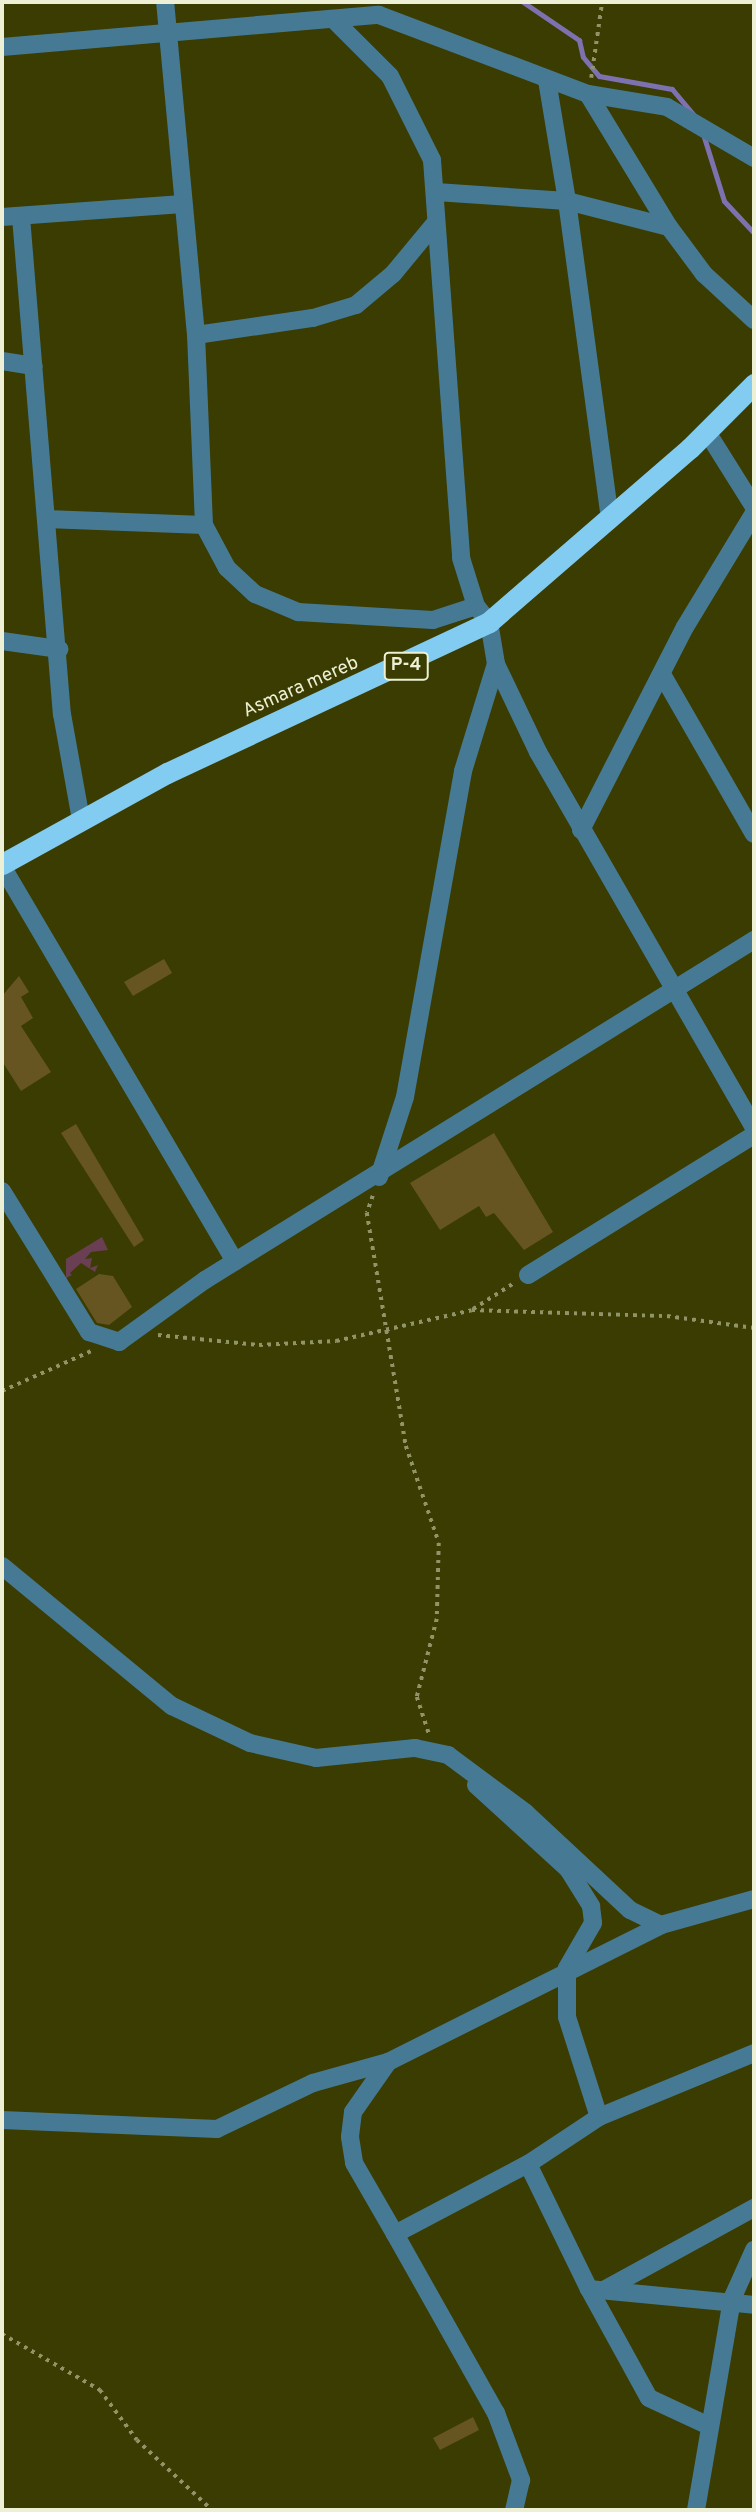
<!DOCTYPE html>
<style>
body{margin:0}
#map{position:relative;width:756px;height:2512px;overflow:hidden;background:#3a3c02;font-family:Overpass,sans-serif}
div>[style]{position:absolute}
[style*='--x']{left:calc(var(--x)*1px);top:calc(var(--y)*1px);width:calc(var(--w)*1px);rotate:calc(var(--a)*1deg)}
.green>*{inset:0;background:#6a3f53}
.stream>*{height:5px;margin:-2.5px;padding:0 2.5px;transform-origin:2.5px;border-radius:2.5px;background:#7d72af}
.building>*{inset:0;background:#665520}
.path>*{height:3.5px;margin-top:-1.75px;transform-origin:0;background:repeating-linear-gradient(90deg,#919368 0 3.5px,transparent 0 8.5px)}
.street>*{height:18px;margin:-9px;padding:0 9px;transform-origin:9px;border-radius:9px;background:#467a94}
.highway>*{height:21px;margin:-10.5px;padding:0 10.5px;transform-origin:10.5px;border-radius:10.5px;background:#82ccf2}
span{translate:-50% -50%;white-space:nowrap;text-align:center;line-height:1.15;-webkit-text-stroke:6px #3a3c02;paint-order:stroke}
.shield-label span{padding:2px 5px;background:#3a3c02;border:2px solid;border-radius:5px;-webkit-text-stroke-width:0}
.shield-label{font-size:18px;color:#edf0d4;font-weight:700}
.street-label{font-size:19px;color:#edf0d4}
.frame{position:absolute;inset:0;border:4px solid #edf0d4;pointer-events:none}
</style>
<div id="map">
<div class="green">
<div style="clip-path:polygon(102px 1237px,108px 1250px,91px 1252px,85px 1259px,92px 1258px,90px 1268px,98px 1265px,95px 1272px,81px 1263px,70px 1273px,66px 1269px,72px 1275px,66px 1278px,66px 1259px)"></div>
</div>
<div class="stream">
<div style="--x:523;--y:2;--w:68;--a:34.2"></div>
<div style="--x:579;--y:40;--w:17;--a:77"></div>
<div style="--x:583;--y:57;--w:25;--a:50"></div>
<div style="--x:599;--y:76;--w:74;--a:10.1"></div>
<div style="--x:672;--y:89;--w:34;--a:50"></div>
<div style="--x:703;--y:134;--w:70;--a:72.6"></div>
<div style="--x:724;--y:201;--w:44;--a:46.8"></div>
</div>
<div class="building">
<div style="clip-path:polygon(164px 959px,172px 973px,133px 996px,124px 982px)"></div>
<div style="clip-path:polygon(19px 976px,29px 992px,21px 997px,33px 1018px,21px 1026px,51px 1072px,21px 1091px,2px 1061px,2px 996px)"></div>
<div style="clip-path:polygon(76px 1124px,144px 1240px,134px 1247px,61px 1133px)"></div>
<div style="clip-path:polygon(494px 1133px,553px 1232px,524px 1250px,494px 1213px,486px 1217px,479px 1206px,440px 1230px,410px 1183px)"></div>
<div style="clip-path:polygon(99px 1274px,113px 1276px,132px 1307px,109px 1325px,97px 1323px,76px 1289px)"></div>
<div style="clip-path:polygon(473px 2417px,479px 2430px,440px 2450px,433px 2438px)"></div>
</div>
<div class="path">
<div style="--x:591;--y:78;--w:77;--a:-81.8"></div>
<div style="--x:373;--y:1196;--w:18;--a:109"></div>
<div style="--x:367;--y:1213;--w:236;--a:80.5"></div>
<div style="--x:406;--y:1446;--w:102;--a:71.2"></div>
<div style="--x:439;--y:1543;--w:76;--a:91.5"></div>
<div style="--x:437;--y:1619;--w:81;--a:104.4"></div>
<div style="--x:417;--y:1697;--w:38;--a:72"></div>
<div style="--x:473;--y:1309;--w:49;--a:-32.4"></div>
<div style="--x:158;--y:1335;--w:101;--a:5.7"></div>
<div style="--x:259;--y:1345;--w:77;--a:-3"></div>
<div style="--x:336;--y:1341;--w:139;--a:-12.8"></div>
<div style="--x:472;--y:1310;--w:195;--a:1.8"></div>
<div style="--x:667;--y:1316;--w:88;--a:7.9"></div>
<div style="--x:2;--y:1391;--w:98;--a:-24.2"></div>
<div style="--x:2;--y:2334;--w:113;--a:29.7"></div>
<div style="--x:100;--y:2390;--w:62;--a:53.5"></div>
<div style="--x:137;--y:2440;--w:103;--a:43"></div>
</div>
<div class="street">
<div style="--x:334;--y:20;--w:79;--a:45"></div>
<div style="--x:390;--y:76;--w:94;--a:63.4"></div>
<div style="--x:432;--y:160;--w:399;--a:85.8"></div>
<div style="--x:461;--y:558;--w:50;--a:72.6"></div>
<div style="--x:476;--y:606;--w:21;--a:51"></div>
<div style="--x:489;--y:622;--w:43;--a:80.5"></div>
<div style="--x:496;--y:664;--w:98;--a:64.5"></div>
<div style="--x:538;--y:752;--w:434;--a:60.1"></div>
<div style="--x:2;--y:47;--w:378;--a:-4.9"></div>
<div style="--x:379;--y:15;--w:223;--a:20.7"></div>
<div style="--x:588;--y:94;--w:80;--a:9.3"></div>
<div style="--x:667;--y:107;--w:101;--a:30.4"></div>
<div style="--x:547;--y:80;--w:123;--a:80.6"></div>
<div style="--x:567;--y:201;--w:105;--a:14.3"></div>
<div style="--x:588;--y:94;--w:156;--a:58.7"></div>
<div style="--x:669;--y:227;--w:59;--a:53.3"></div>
<div style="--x:704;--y:274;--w:68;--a:42.6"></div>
<div style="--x:436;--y:192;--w:131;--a:3.9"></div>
<div style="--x:567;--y:201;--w:322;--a:82.3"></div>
<div style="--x:2;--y:217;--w:181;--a:-4.1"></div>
<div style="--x:21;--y:217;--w:499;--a:85.3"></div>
<div style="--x:62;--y:714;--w:108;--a:79.8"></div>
<div style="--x:196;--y:335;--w:118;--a:-8.3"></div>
<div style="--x:313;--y:318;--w:45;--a:-16.8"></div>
<div style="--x:356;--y:305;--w:48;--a:-40"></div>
<div style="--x:393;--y:274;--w:67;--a:-50.4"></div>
<div style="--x:2;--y:361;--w:32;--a:9"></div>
<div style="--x:707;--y:432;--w:89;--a:57.9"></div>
<div style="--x:46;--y:519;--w:158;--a:2.2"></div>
<div style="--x:204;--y:525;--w:190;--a:-92.4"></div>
<div style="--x:196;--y:335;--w:334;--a:-95.3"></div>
<div style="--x:204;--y:525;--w:49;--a:61.9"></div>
<div style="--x:227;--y:568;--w:38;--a:43"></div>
<div style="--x:255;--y:594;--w:47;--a:22.7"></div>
<div style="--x:298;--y:612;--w:135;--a:3.4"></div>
<div style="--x:433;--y:620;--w:45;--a:-18"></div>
<div style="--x:2;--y:641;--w:58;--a:8"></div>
<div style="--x:663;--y:676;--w:182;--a:60.1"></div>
<div style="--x:581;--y:830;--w:228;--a:-62.9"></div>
<div style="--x:685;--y:627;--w:133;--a:-58.8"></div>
<div style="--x:2;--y:866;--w:459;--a:59.5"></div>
<div style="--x:379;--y:1177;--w:84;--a:-72"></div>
<div style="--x:405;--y:1097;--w:331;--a:-79.9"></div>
<div style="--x:463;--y:771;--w:112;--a:-72.9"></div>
<div style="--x:2;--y:1191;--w:166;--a:58.3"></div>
<div style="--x:89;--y:1332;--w:32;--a:18"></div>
<div style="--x:119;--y:1342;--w:106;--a:-35.8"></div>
<div style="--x:205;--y:1280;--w:646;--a:-31.77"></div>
<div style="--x:528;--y:1275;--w:266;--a:-31.8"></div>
<div style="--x:2;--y:1566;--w:220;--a:39.5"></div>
<div style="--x:172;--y:1706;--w:86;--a:25.4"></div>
<div style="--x:250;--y:1743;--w:68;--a:12.8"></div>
<div style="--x:316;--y:1758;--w:100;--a:-5.8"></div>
<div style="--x:415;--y:1748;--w:34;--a:12"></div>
<div style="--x:448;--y:1755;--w:97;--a:36.6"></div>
<div style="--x:526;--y:1813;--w:142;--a:43"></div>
<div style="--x:630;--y:1910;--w:34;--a:26"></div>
<div style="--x:661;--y:1925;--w:97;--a:-15.6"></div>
<div style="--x:476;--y:1785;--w:125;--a:42.4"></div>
<div style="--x:568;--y:1869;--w:44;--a:58.1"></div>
<div style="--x:591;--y:1906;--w:17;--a:83"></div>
<div style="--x:593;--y:1923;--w:52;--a:120"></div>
<div style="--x:567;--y:1968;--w:49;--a:90"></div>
<div style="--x:567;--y:2017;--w:105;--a:72.3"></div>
<div style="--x:599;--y:2117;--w:85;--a:146.5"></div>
<div style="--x:528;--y:2164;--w:139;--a:64"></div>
<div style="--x:589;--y:2289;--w:166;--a:5.5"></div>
<div style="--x:388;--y:2062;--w:61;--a:125"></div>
<div style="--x:353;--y:2112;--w:25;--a:97"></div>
<div style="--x:350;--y:2137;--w:26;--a:81"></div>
<div style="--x:354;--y:2163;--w:82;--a:60"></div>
<div style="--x:395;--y:2234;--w:150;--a:-27.8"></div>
<div style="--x:599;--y:2117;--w:168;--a:-22.4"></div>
<div style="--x:2;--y:2120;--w:215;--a:2.4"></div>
<div style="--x:217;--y:2129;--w:106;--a:-25.6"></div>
<div style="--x:313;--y:2083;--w:78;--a:-15.6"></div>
<div style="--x:388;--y:2062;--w:305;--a:-26.6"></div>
<div style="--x:395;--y:2234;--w:206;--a:60.6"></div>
<div style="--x:496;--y:2413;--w:72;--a:69.5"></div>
<div style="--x:521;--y:2480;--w:31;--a:103"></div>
<div style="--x:589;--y:2289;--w:124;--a:61.2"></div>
<div style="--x:649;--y:2398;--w:66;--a:25"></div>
<div style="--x:604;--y:2290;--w:171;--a:-28.7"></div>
<div style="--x:696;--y:2510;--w:214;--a:-80.3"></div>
<div style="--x:732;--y:2299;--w:54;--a:-65.8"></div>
</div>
<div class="highway">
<div style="--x:2;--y:864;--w:188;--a:-28.9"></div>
<div style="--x:167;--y:773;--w:356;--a:-25.1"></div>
<div style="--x:489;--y:622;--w:266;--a:-40.9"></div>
<div style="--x:690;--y:448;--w:91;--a:-45"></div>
</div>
<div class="shield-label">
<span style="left:406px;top:666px">P-4</span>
</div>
<div class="street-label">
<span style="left:301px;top:688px;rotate:-24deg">Asmara mereb</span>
</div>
<div class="frame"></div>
</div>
